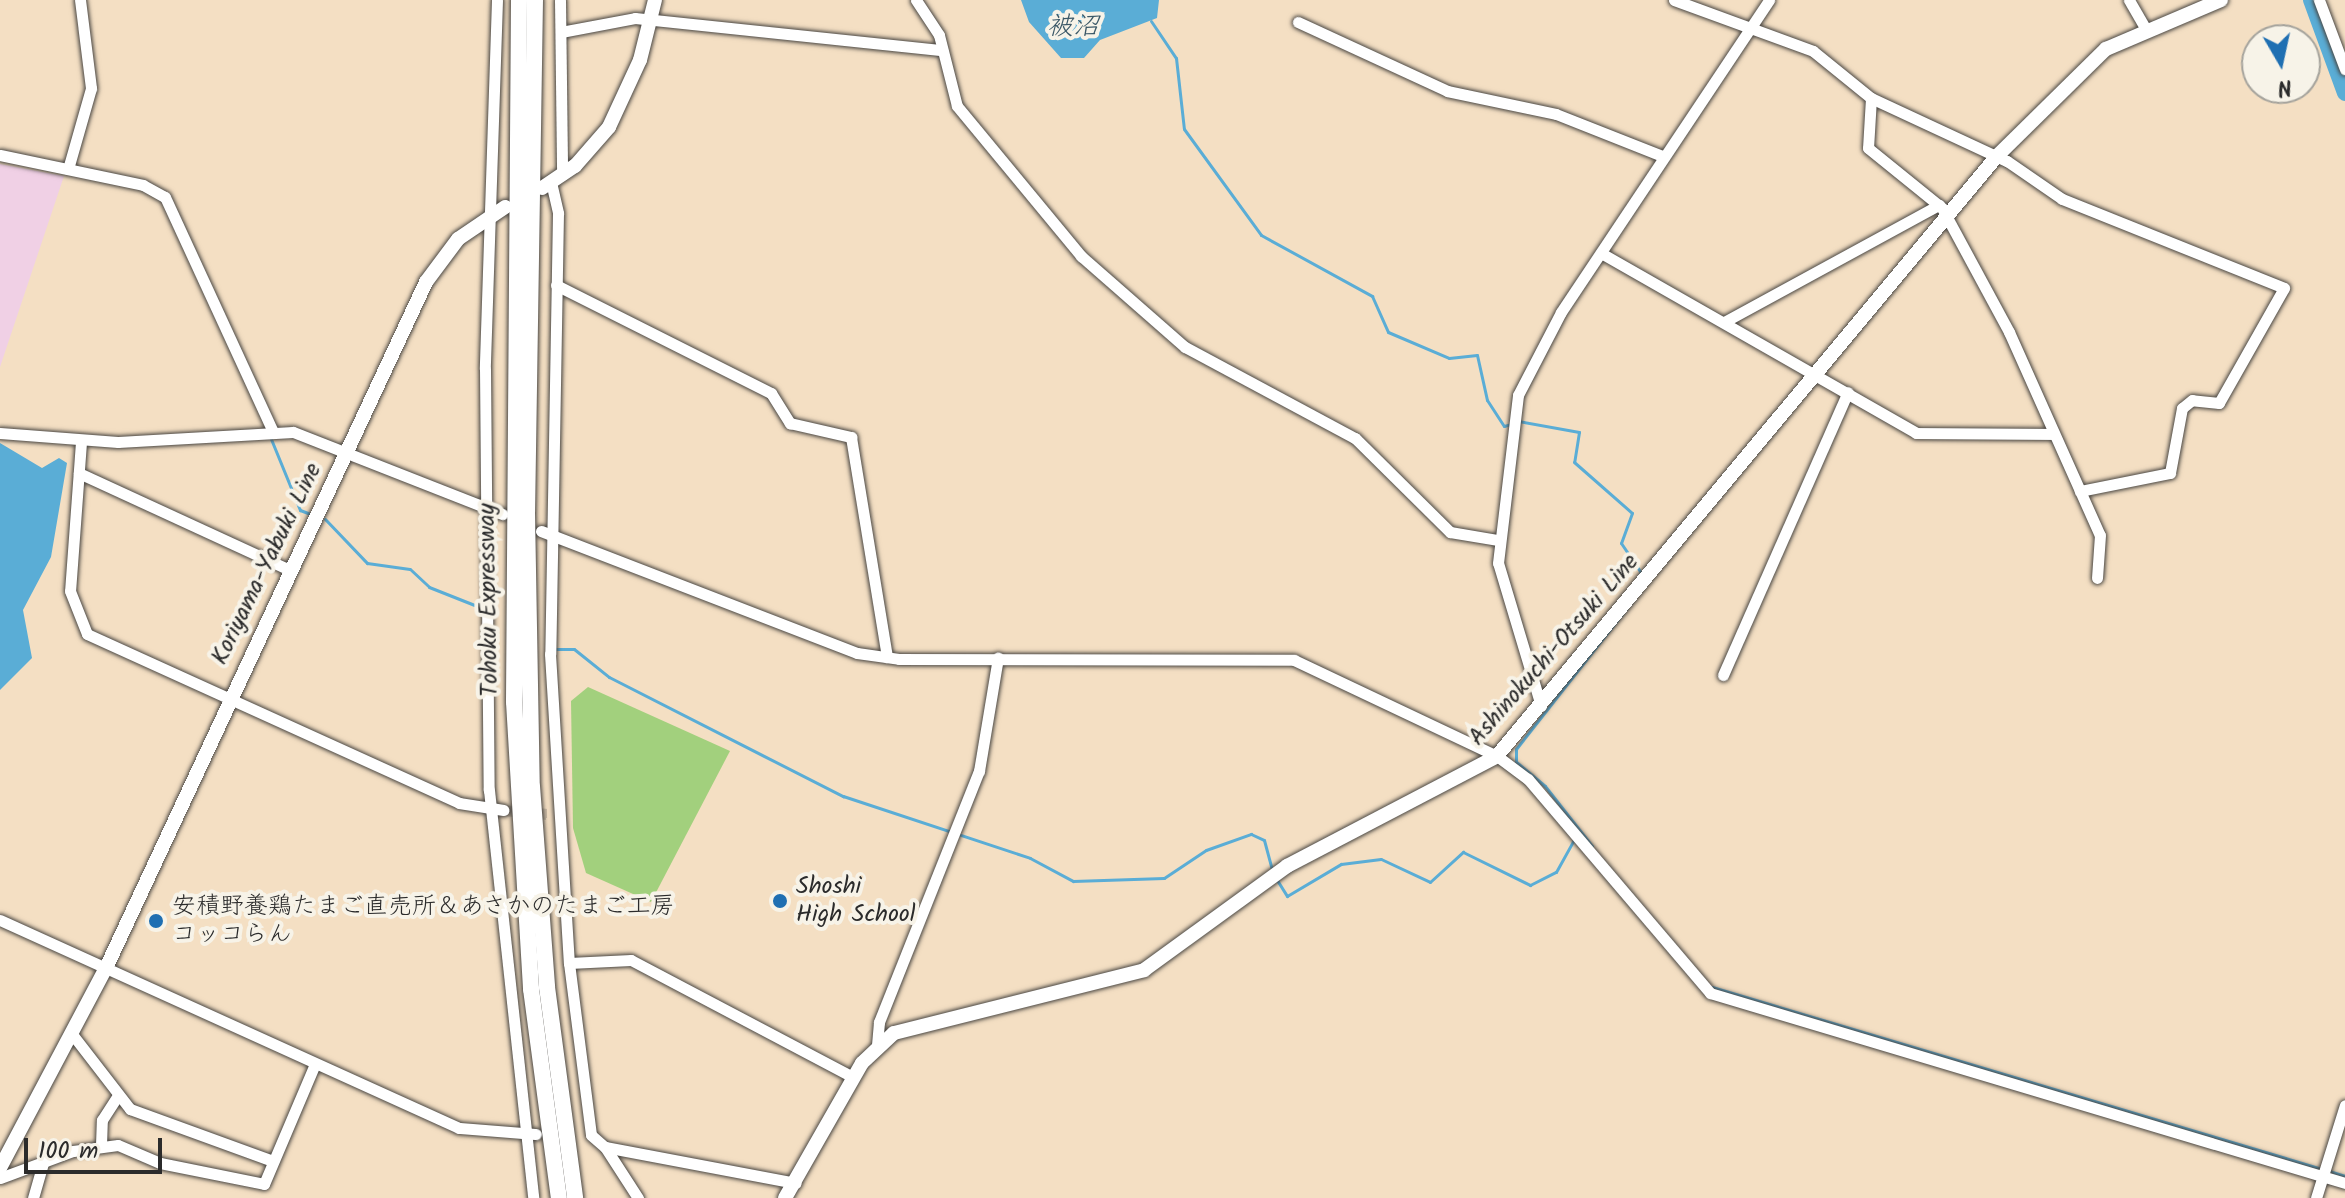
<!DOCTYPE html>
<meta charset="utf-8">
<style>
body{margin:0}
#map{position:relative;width:2345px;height:1198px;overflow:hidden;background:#f4dfc3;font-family:Kalam,"Klee One",sans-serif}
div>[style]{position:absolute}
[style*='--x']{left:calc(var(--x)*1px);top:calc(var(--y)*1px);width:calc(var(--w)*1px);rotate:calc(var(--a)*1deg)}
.built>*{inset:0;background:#f0d0e5}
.green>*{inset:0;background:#a2d07d}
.water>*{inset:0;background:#5aadd6}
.stream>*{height:3px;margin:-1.5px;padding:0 1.5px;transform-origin:1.5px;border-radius:1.5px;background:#5aadd6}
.river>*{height:16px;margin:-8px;padding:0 8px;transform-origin:8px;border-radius:8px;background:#5aadd6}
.minor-tunnel>*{height:11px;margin-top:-5.5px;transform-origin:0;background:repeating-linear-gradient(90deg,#ccbba5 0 11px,transparent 0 16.5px)}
.roads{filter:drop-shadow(0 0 2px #494642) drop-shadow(0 0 2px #494642)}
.minor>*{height:11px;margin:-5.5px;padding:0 5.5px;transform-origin:5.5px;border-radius:5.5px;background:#fff}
.major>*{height:14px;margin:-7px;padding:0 7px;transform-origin:7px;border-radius:7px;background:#fff}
.highway>*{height:16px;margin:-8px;padding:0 8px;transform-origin:8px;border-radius:8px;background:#fff}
.dots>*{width:22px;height:22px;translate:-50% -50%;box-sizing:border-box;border:4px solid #f7f3e8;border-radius:50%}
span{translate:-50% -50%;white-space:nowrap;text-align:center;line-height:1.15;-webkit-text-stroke:8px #f7f3e8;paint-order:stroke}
.street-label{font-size:24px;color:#2b2b2b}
.poi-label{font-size:24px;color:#2b2b2b}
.left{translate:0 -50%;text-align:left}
.water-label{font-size:26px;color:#3b5867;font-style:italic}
.north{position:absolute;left:2241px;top:24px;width:80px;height:80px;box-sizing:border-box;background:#f7f3e8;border:2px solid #a5a39c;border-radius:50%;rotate:171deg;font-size:22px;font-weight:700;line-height:32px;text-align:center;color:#2b2b2b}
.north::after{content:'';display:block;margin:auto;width:28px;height:36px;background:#1f6fb2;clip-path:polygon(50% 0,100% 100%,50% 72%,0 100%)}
.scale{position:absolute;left:24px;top:1138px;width:138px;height:36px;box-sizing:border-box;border:4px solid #2b2b2b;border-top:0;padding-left:10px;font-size:24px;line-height:28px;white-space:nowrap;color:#2b2b2b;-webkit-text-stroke:6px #f7f3e8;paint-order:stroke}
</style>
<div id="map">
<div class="built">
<div style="clip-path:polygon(0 164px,64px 176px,0 367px)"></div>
</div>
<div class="green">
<div style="clip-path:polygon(588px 687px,730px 751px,651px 902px,586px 873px,573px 828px,571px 701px)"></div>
</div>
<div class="water">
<div style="clip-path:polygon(1021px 0,1159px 0,1157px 18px,1100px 40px,1084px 58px,1061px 58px,1029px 22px)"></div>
<div style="clip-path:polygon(0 443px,42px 468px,59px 458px,67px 463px,51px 557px,23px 610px,32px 658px,0 690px)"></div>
</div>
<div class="stream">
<div style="--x:1151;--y:21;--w:45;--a:56"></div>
<div style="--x:1176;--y:58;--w:71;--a:83.6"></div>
<div style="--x:1184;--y:129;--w:131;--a:54"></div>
<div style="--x:1261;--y:235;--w:127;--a:28.8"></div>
<div style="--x:1372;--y:296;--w:39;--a:66"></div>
<div style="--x:1388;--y:332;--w:66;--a:23.1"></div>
<div style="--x:1449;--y:358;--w:28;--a:-6"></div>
<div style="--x:1477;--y:355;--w:46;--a:77.5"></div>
<div style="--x:1487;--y:400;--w:31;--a:57"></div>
<div style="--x:1504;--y:426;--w:7;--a:-16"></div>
<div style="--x:1518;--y:421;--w:62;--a:10.2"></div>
<div style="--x:1579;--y:432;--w:30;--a:99"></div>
<div style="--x:1574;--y:462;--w:77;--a:41.3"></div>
<div style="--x:1632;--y:513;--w:32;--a:110"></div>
<div style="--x:1621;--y:543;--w:40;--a:56"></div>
<div style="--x:271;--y:439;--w:77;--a:67.8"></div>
<div style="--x:300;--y:510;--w:9;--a:21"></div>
<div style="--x:325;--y:519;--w:61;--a:46.3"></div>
<div style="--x:367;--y:563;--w:43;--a:7.9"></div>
<div style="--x:410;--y:569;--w:26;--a:43"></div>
<div style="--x:429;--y:587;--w:57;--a:21.6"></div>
<div style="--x:555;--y:649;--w:19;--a:0"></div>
<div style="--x:574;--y:649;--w:45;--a:38.7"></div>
<div style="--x:609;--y:677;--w:263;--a:27"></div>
<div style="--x:843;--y:796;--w:197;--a:18.3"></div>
<div style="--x:1030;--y:858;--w:49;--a:28.1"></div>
<div style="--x:1073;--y:881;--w:91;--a:-1.9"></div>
<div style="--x:1164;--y:878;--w:50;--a:-33.7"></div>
<div style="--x:1206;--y:850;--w:48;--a:-19.6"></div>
<div style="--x:1251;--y:834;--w:14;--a:25"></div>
<div style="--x:1264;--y:840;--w:31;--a:75"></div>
<div style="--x:1592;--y:846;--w:76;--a:-128.1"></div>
<div style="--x:1545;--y:786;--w:38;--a:-140"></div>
<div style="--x:1516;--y:762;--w:13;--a:-90"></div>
<div style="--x:1516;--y:749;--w:211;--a:-51.9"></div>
<div style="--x:1277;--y:880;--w:19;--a:58"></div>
<div style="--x:1287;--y:896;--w:63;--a:-30.7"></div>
<div style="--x:1341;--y:864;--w:40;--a:-7.1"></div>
<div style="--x:1381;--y:859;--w:54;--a:25.1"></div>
<div style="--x:1430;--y:882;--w:45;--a:-42.3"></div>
<div style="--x:1463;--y:852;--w:75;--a:26.2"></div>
<div style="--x:1530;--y:885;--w:29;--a:-27"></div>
<div style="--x:1556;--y:872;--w:37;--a:-61"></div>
<div style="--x:1712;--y:987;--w:637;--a:16.61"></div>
<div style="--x:2329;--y:1171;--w:17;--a:17"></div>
</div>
<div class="river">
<div style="--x:2311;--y:0;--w:99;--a:69.9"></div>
</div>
<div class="minor-tunnel">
<div style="--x:503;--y:810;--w:45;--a:5.1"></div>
</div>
<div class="roads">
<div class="minor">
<div style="--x:497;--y:0;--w:369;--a:91.9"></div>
<div style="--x:485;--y:369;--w:421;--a:89.5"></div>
<div style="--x:489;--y:790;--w:410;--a:83.8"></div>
<div style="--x:560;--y:0;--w:175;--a:89.3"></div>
<div style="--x:916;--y:0;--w:42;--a:56.7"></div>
<div style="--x:939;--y:35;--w:73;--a:75.8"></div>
<div style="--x:957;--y:106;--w:195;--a:50.4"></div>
<div style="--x:1081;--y:256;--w:138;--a:41.2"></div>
<div style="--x:1185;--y:347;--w:193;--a:28.2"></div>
<div style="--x:1355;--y:438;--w:134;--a:44.7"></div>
<div style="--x:1450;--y:532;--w:49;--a:9.5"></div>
<div style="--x:1674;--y:0;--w:148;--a:20.1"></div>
<div style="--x:1813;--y:51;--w:75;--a:39"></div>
<div style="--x:1871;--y:98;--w:150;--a:24.9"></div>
<div style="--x:2007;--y:161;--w:67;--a:34.6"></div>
<div style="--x:2062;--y:199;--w:239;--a:21.8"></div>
<div style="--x:2284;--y:288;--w:132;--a:119.5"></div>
<div style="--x:2219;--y:403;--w:27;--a:-174"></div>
<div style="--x:2192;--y:400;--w:13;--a:141"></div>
<div style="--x:2182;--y:408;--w:66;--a:100.5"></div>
<div style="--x:2170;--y:473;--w:92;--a:168.7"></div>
<div style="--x:2129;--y:0;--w:34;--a:60"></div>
<div style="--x:2319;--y:0;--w:74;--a:69.4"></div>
<div style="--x:1298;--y:22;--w:164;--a:24.8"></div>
<div style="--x:1447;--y:91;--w:111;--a:11.9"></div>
<div style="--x:1556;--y:114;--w:114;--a:21.6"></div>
<div style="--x:561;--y:32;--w:75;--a:-10.7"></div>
<div style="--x:635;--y:18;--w:309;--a:6"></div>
<div style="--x:1871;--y:98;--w:50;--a:93.4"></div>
<div style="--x:1868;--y:148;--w:95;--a:39"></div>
<div style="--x:1942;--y:208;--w:141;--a:61.6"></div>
<div style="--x:2009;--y:332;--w:222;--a:65.9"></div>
<div style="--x:2100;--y:535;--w:43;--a:94"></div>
<div style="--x:0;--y:155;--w:146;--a:11.8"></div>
<div style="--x:143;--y:185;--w:25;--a:29"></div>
<div style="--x:165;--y:197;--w:259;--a:65.3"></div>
<div style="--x:68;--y:169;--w:84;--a:-74.1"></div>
<div style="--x:91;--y:88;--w:89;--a:-97.1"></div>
<div style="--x:551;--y:182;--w:32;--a:77"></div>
<div style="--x:558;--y:213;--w:441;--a:91"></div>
<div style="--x:550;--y:654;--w:310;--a:86.5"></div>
<div style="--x:569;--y:963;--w:173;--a:82.7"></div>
<div style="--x:591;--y:1135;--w:18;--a:41"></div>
<div style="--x:605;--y:1147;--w:194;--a:10.7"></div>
<div style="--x:1601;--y:253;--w:363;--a:29.7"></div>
<div style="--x:1916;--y:433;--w:138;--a:0.4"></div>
<div style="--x:556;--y:285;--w:241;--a:26.7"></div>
<div style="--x:771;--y:393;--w:36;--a:58"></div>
<div style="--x:790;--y:423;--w:63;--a:12.9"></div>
<div style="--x:851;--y:437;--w:223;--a:80.7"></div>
<div style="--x:1724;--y:322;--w:245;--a:-28.6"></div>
<div style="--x:0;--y:433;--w:118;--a:4.4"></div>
<div style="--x:118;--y:442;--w:175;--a:-3.3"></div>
<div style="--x:293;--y:432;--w:225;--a:21.4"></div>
<div style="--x:81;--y:442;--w:149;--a:94.2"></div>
<div style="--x:70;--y:591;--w:46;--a:68.4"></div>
<div style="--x:87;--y:634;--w:409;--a:24.4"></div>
<div style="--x:459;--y:803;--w:45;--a:9"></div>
<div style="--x:79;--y:473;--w:230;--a:24.7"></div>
<div style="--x:541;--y:531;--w:339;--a:21.1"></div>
<div style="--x:857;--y:653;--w:42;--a:8.1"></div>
<div style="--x:899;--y:659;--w:395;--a:0.1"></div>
<div style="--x:1294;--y:660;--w:225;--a:25.3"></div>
<div style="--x:1497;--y:756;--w:39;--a:37"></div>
<div style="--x:1528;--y:779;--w:281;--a:49.6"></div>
<div style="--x:1710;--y:993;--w:663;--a:16.66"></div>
<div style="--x:1723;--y:675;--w:309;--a:-66.2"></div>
<div style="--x:1541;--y:706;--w:149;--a:-106.7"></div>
<div style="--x:1498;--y:563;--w:169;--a:-83.2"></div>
<div style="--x:1518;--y:395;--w:93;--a:-62.6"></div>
<div style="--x:1561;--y:312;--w:375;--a:-56.3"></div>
<div style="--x:0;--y:920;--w:504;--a:24.38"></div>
<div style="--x:459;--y:1128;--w:77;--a:4.5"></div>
<div style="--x:569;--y:963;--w:62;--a:-2.8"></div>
<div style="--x:631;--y:960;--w:251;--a:27.8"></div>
<div style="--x:72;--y:1034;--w:95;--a:52.3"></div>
<div style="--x:130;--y:1109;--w:152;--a:20"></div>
<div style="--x:877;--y:1045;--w:23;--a:-85"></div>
<div style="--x:879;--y:1022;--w:270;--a:-68.3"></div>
<div style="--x:979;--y:771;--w:115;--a:-80.5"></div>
<div style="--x:101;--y:1145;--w:25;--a:-88"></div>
<div style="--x:102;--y:1120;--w:27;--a:-57"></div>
<div style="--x:605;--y:1147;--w:61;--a:57.1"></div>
<div style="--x:0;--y:1178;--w:78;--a:-20.3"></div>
<div style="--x:73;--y:1151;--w:45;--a:-7.6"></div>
<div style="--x:118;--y:1145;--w:46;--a:23.2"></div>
<div style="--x:160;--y:1163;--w:106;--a:11.4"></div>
<div style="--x:264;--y:1184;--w:130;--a:-67"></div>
<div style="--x:33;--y:1198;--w:37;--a:-74"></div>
<div style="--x:2316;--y:1198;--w:97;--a:-72.7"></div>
</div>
<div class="major">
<div style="--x:542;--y:188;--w:40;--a:-34"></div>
<div style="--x:575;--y:166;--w:52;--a:-48.9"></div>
<div style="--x:609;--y:127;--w:74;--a:-65.2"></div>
<div style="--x:640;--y:60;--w:62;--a:-76"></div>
<div style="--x:0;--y:1168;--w:226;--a:-62.1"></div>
<div style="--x:106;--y:968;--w:757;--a:-64.99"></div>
<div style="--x:426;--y:282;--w:54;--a:-53.3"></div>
<div style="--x:458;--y:239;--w:57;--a:-34.2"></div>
<div style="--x:785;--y:1198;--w:155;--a:-60.3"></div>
<div style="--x:862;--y:1063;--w:44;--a:-43.2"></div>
<div style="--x:894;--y:1033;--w:258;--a:-14.1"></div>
<div style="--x:1144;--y:970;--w:177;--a:-36"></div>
<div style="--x:1287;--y:866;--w:237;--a:-27.6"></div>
<div style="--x:1497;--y:756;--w:781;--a:-50.19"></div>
<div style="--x:1997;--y:156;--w:153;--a:-44.5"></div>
<div style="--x:2106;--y:49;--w:125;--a:-23.1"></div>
</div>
<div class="highway">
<div style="--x:519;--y:0;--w:702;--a:90.41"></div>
<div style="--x:514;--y:702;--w:288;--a:86.6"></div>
<div style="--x:531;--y:989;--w:211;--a:82.4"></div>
<div style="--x:535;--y:0;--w:513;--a:90.89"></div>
<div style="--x:527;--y:513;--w:273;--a:89"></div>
<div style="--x:532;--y:786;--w:202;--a:85.7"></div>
<div style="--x:547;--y:987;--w:213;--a:82.4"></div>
</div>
</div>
<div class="dots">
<div style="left:780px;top:901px;background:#1f6fb2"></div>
<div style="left:156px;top:921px;background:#1f6fb2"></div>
</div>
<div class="street-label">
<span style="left:267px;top:564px;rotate:-64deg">Koriyama-Yabuki Line</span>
<span style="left:489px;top:600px;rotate:-91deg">Tohoku Expressway</span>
<span style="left:1554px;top:650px;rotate:-49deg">Ashinokuchi-Otsuki Line</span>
</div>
<div class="poi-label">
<span class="left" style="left:796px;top:901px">Shoshi<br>High School</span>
<span class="left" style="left:172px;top:921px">安積野養鶏たまご直売所＆あさかのたまご工房<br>コッコらん</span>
</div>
<div class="water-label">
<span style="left:1073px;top:28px">被沼</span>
</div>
<div class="north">N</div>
<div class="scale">100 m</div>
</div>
